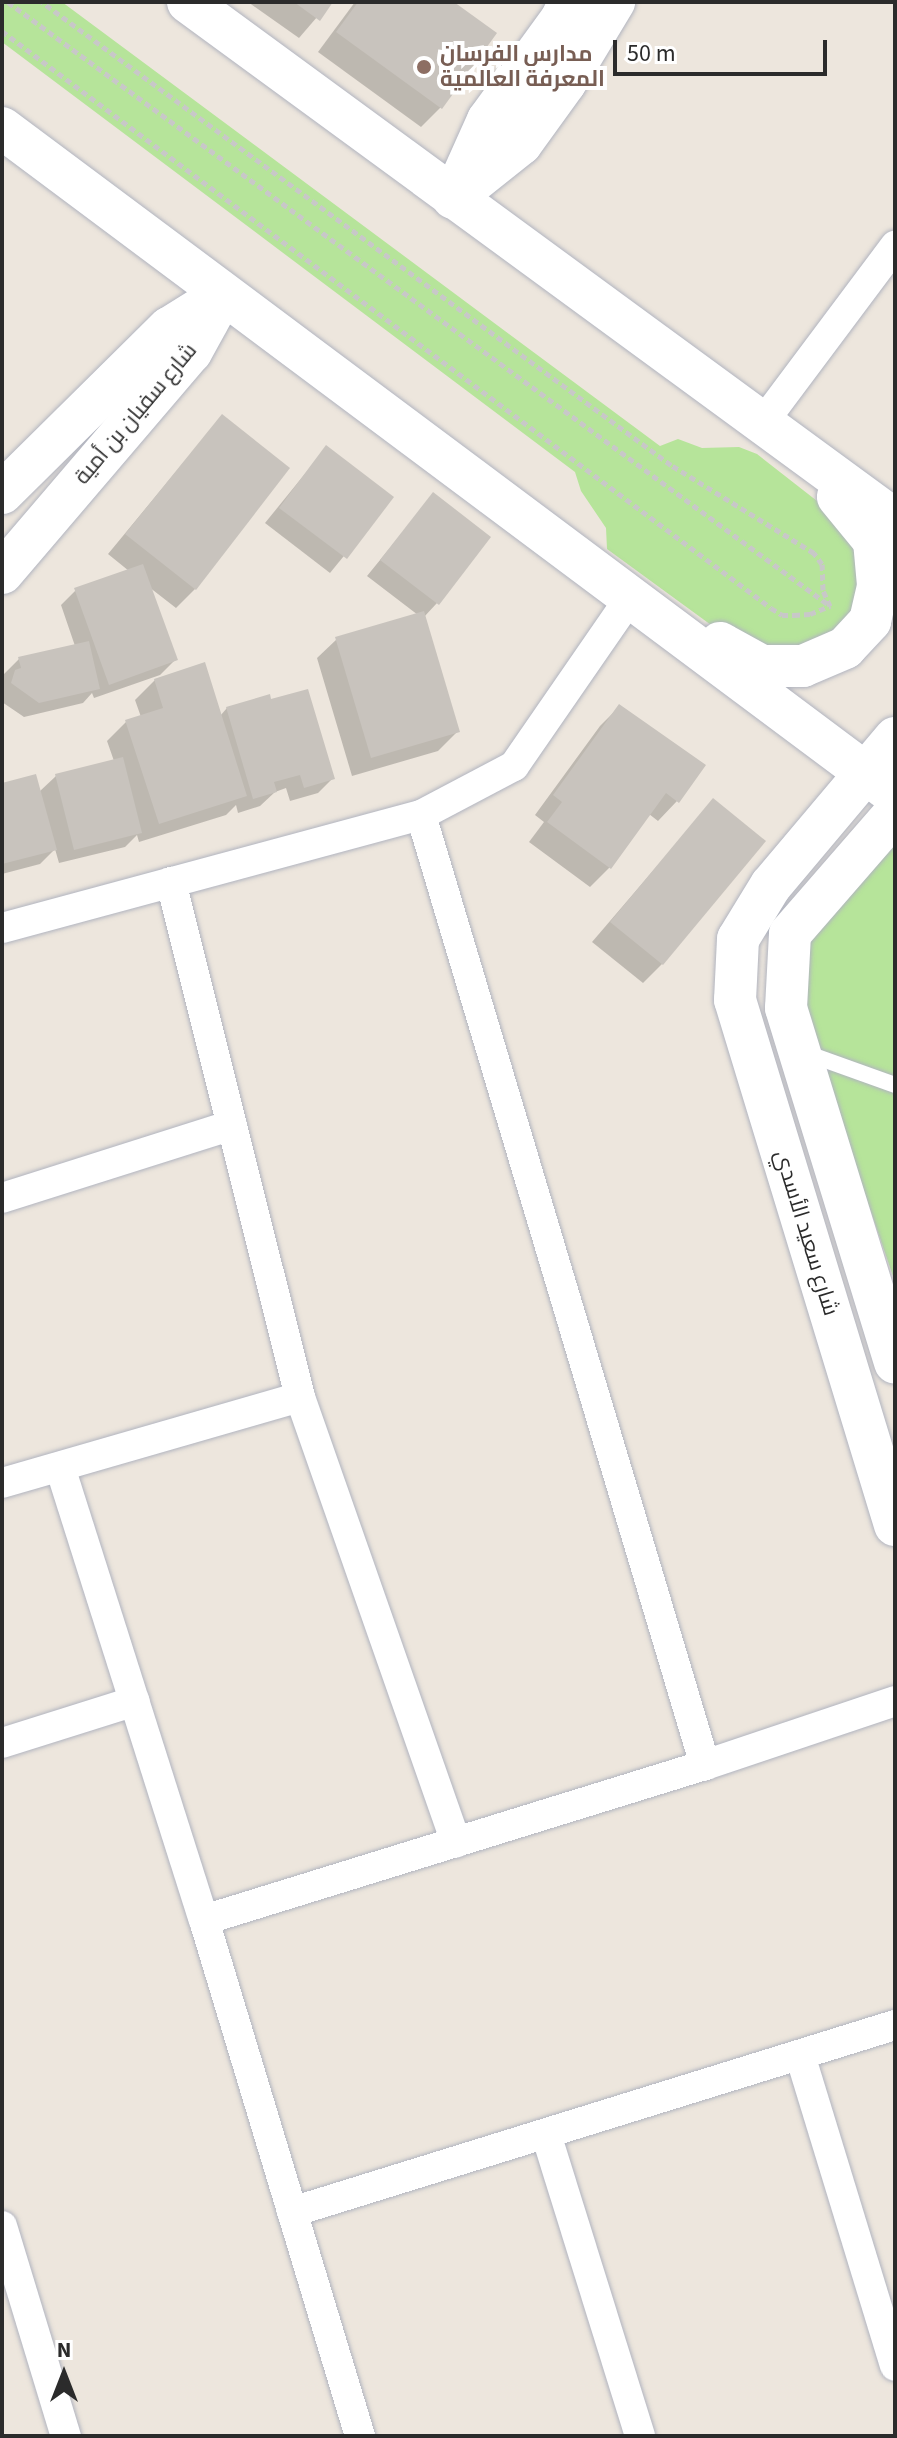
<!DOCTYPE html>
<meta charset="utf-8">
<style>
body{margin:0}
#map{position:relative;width:897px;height:2438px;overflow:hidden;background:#ede6dd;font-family:"Source Sans 3",Cairo,sans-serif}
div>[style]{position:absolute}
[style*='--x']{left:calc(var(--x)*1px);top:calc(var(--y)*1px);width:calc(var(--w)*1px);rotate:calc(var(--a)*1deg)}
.green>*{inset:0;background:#b6e49a}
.shadow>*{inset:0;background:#0003}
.building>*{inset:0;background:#c8c3bd}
.path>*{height:5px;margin-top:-2.5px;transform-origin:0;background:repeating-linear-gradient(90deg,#c8c8c8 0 6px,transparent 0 10px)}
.roads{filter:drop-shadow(0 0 2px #b1b4bf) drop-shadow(0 0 2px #b1b4bf)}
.lane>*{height:16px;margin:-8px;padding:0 8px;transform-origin:8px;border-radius:8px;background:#fff}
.street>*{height:30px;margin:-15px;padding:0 15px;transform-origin:15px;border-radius:15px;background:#fff}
.secondary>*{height:42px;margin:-21px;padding:0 21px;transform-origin:21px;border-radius:21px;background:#fff}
.dots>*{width:22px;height:22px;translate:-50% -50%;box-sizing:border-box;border:4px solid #fff;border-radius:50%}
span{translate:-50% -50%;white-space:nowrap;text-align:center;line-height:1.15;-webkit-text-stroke:8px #fff;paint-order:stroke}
.education-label{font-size:22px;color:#785e54;font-weight:700}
.left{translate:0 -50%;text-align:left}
.street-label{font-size:22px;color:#2b2b2b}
.frame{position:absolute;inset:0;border:4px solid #2b2b2b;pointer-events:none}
.north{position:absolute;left:24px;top:2334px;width:80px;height:80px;-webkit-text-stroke:6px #fff;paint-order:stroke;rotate:0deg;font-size:22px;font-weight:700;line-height:32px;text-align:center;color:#2b2b2b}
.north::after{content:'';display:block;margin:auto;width:28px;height:36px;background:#2b2b2b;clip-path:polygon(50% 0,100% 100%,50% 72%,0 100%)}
.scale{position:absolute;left:613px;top:40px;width:214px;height:36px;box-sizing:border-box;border:4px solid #2b2b2b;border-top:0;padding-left:10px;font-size:24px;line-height:28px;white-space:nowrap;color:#2b2b2b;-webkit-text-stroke:6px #fff;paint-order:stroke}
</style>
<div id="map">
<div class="green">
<div style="clip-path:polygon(2px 2px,62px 2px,660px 446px,678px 439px,702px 448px,739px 447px,757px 454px,849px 526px,865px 607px,832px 649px,759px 660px,607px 549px,606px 528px,581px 491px,575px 472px,2px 42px)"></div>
<div style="clip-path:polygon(895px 844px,895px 1282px,800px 1004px,811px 939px)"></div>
</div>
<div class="shadow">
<div style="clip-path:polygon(248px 2px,330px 2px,299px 38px)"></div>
<div style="clip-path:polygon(355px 2px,451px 2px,441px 107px,421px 127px,318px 52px)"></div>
<div style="clip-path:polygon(222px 416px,195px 589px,176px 608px,149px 587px,175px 660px,160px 675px,94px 698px,92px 693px,83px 703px,24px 717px,2px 702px,4px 674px,19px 659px,75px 646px,61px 605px,76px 590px,129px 571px,108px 554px)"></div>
<div style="clip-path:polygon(326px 448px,392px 497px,330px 573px,265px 523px)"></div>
<div style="clip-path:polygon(433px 495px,437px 603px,424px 617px,457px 732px,438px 751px,352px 776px,317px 658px,337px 639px,418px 615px,367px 576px)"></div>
<div style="clip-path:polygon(155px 680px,220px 716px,227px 708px,333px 778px,318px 793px,290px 801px,286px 788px,275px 792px,260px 806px,238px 813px,236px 805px,226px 815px,139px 842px,137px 835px,125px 847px,59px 863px,55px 849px,40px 864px,2px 874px,2px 785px,39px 792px,56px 776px,114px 761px,107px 741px,126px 722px,141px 717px,135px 700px)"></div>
<div style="clip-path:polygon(620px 706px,677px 801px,658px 821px,649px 814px,610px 867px,590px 887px,529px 842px,544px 822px,535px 815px,600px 726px)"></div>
<div style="clip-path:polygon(713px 801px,662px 964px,643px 983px,592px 942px)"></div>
</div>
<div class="building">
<div style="clip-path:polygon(294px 2px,333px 2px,320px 21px)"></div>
<div style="clip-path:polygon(358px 2px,454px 2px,497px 33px,442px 109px,336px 32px)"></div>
<div style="clip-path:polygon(222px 414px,290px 468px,196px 590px,125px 534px)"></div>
<div style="clip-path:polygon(326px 445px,394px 497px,347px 559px,279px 508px)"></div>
<div style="clip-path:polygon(433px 492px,491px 537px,439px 605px,380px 560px)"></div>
<div style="clip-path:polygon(143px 564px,178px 660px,109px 685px,74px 588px)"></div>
<div style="clip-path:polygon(424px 611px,460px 732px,371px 758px,335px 637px)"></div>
<div style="clip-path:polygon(89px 641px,100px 689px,39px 703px,11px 683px,15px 670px,21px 668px,18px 657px)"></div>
<div style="clip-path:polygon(205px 662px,247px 796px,159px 824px,125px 720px,163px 708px,154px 679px)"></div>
<div style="clip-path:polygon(308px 689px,335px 779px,304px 788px,300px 775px,274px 782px,277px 792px,253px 799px,226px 707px,270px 694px,271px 699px)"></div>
<div style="clip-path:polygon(619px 704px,706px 765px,679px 803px,666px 793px,611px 869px,547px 822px,562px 802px,553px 795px)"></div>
<div style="clip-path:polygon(123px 757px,142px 833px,74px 850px,55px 774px)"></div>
<div style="clip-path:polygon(36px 774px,57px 850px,2px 864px,2px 783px)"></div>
<div style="clip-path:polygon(713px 798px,766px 841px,663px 965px,610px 922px)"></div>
</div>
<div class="path">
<div style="--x:8;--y:2;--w:1019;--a:36.3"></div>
<div style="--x:2;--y:31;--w:961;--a:36.88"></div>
<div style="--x:771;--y:608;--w:13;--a:32"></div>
<div style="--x:782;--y:615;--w:12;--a:0"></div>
<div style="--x:794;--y:615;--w:16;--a:-4"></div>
<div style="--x:810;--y:614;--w:22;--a:-22"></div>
<div style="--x:830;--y:606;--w:17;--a:-114"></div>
<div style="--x:823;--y:590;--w:26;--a:-92"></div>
<div style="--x:822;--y:564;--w:14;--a:-126"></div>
<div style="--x:814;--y:553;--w:168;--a:-148.4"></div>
<div style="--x:671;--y:465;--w:781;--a:-143.64"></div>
</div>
<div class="roads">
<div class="lane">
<div style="--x:803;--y:1052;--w:98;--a:19.7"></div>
</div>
<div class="street">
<div style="--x:761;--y:425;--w:224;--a:-53.2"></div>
<div style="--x:421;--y:815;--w:992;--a:73.36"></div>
<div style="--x:171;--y:882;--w:531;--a:75.94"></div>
<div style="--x:300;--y:1397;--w:472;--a:70.7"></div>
<div style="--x:2;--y:928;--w:434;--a:-15.1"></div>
<div style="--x:421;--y:815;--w:105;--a:-27.8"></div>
<div style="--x:514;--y:766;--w:203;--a:-55.4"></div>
<div style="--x:2;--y:1198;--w:241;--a:-17.6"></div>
<div style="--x:60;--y:1467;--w:475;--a:72.4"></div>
<div style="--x:204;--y:1920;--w:539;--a:73.18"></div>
<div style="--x:2;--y:1483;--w:310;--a:-16.1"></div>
<div style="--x:2;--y:1743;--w:139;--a:-17.5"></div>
<div style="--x:204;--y:1920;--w:524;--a:-17.19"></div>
<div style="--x:705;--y:1765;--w:200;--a:-18.6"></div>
<div style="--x:800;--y:2055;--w:325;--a:73"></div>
<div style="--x:546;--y:2134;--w:316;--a:72.7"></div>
<div style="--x:292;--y:2212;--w:631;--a:-17.23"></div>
<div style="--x:2;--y:2226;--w:220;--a:73.1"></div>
</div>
<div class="secondary">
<div style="--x:188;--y:2;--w:876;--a:36.23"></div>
<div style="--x:2;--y:128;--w:1115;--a:36.76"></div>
<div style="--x:457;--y:189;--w:76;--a:-65.8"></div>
<div style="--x:488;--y:120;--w:126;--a:-54"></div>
<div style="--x:562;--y:18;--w:17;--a:-66"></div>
<div style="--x:453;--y:198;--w:87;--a:-38.5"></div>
<div style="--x:521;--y:144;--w:75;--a:-54.2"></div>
<div style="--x:565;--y:83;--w:95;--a:-58.8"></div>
<div style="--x:2;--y:493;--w:235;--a:-44.7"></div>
<div style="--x:169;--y:328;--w:59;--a:-31.8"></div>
<div style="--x:2;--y:573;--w:291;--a:-49.5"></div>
<div style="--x:191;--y:352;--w:66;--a:-61.1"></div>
<div style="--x:720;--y:643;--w:48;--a:28.7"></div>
<div style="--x:762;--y:666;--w:41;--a:0"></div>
<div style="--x:803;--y:666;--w:46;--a:-23.2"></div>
<div style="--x:845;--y:648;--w:37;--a:-47"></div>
<div style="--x:870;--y:621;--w:37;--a:-77"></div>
<div style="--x:878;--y:585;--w:44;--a:-95.2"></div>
<div style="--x:874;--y:541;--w:57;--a:-129.3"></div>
<div style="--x:895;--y:738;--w:192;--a:130.1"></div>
<div style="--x:771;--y:885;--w:63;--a:121.4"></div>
<div style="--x:738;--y:939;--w:61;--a:92.8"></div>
<div style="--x:735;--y:1000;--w:549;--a:73.05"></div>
<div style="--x:895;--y:813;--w:160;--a:131"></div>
<div style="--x:790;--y:934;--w:74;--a:93.1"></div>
<div style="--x:786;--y:1008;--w:371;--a:72.9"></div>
</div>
</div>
<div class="dots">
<div style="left:424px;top:67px;background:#8d6e63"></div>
</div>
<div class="education-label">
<span class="left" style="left:440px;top:67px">مدارس الفرسان<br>المعرفة العالمية</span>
</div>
<div class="street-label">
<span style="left:136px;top:414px;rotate:-50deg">شارع سفيان بن أمية</span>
<span style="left:806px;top:1233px;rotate:73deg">شارع سعيد الأسدي</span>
</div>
<div class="frame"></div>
<div class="north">N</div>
<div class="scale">50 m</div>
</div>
